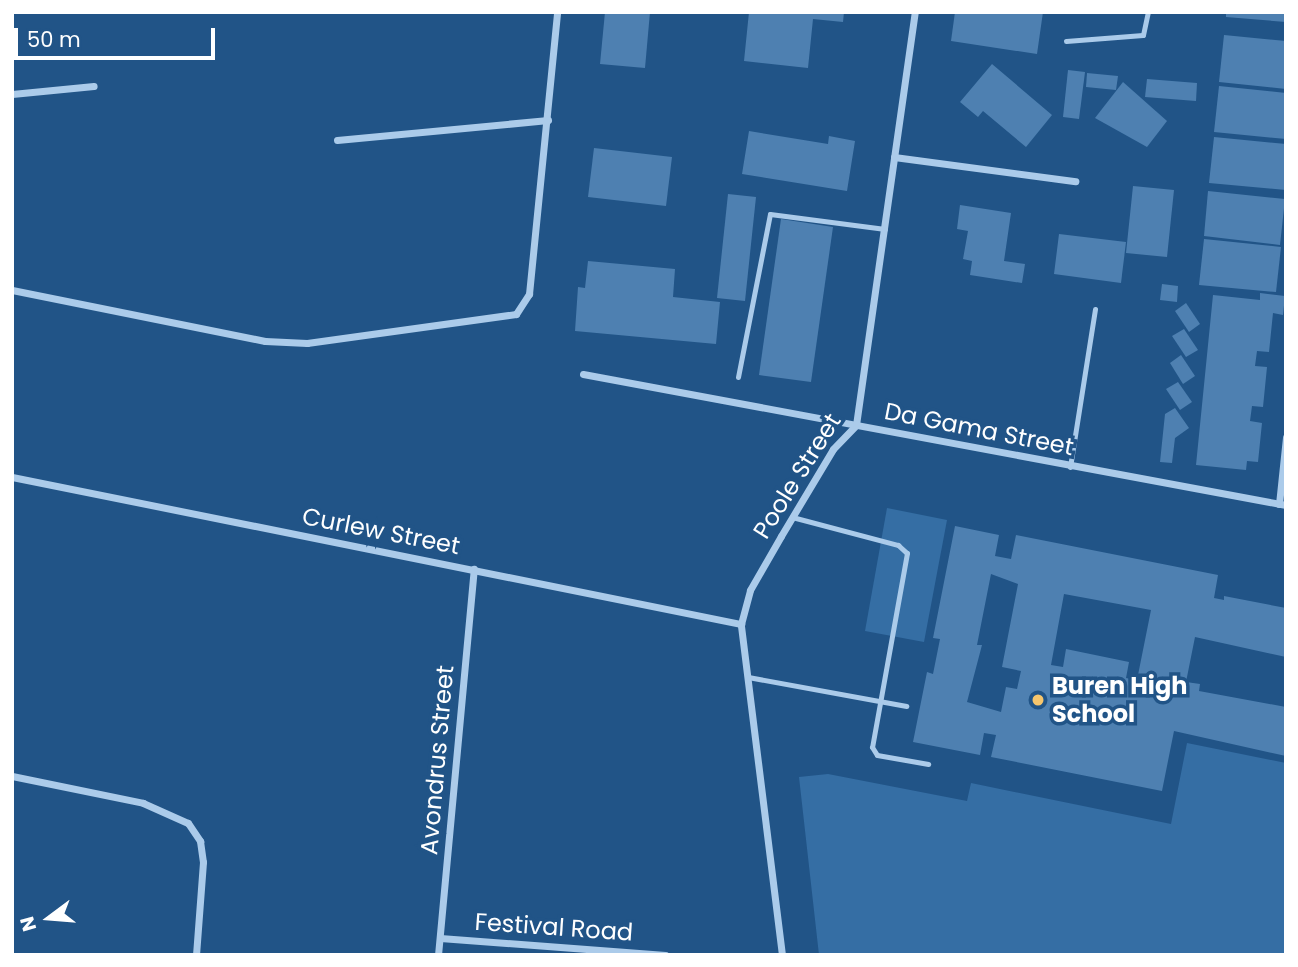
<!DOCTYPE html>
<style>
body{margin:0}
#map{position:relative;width:1298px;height:967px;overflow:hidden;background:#215487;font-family:Poppins,sans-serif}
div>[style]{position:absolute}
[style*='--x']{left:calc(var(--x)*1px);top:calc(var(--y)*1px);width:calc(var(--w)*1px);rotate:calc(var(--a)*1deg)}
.green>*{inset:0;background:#356ea4}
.building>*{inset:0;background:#4e80b1}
.lane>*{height:5px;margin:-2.5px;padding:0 2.5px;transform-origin:2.5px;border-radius:2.5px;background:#abcbea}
.street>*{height:7px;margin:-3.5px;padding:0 3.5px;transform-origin:3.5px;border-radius:3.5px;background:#abcbea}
.dots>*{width:19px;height:19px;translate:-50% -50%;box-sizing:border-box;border:4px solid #215487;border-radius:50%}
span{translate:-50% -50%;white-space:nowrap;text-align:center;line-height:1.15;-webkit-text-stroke:7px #215487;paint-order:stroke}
.street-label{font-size:24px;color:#fff}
.poi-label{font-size:24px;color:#fff;font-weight:700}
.left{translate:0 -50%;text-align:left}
.frame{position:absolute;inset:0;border:14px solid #fff;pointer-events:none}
.north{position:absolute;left:14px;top:883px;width:70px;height:70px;-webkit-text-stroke:5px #215487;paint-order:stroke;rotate:254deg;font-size:19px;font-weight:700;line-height:28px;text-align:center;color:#fff}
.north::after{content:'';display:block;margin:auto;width:24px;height:32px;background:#fff;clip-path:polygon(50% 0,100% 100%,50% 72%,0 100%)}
.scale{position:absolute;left:14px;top:28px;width:201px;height:32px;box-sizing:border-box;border:4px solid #fff;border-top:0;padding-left:9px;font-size:21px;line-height:24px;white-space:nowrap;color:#fff;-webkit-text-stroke:5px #215487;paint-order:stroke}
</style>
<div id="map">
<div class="green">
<div style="clip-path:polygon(887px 508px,947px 520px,924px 642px,865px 631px)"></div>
<div style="clip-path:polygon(1187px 743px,1286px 763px,1286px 955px,819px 955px,799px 777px,828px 774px,967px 801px,971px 783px,1171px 824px)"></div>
</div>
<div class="building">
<div style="clip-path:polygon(605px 12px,650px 12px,645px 68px,600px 64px)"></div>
<div style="clip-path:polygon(749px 12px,844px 12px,843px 22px,813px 19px,808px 68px,744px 61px)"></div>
<div style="clip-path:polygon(955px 12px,1043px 12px,1037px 54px,951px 41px)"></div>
<div style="clip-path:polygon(1226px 12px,1286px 12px,1286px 22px,1226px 17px)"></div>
<div style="clip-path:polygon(1224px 35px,1286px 41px,1286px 89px,1219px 82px)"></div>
<div style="clip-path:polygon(992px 64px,1052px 115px,1026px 147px,983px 111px,978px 117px,960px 102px)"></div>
<div style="clip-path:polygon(1068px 70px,1085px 72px,1079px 119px,1063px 117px)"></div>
<div style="clip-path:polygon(1087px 73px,1118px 76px,1116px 90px,1086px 87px)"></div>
<div style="clip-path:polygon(1147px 79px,1197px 83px,1196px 101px,1145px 97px)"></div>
<div style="clip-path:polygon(1123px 82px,1167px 121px,1147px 147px,1095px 118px)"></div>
<div style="clip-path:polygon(1219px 86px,1286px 93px,1286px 139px,1214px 132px)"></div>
<div style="clip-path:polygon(749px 131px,828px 144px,829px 136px,855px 141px,847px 191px,742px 174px)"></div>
<div style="clip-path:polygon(1214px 137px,1286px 144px,1286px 190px,1209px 183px)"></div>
<div style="clip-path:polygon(594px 148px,672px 157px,666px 206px,588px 197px)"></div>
<div style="clip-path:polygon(1133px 186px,1174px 190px,1167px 257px,1126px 253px)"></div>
<div style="clip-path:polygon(1208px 191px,1285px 199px,1280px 245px,1204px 236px)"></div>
<div style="clip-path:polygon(728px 194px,756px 197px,745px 301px,717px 298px)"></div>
<div style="clip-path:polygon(960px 205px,1011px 213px,1004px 261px,1025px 264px,1022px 283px,970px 275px,972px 261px,963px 259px,968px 231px,957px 229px)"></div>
<div style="clip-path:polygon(781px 219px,833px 227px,811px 382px,759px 375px)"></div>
<div style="clip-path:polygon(1059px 234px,1126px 242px,1121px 283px,1054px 274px)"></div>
<div style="clip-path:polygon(1204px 239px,1281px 247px,1276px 292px,1199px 285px)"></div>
<div style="clip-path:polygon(588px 261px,675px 269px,673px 297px,720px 302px,716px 344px,575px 331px,578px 287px,585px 288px)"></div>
<div style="clip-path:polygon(1162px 284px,1178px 286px,1177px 302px,1160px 300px)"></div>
<div style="clip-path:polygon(1260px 293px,1285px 296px,1283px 315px,1273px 313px,1269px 352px,1257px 351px,1255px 366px,1267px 367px,1263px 407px,1252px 406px,1250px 421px,1262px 423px,1258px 462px,1247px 461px,1246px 470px,1196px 465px,1213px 295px,1260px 300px)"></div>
<div style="clip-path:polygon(1186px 303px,1200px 324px,1189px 332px,1175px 311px)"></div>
<div style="clip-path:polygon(1184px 329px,1198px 350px,1186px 357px,1172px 336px)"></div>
<div style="clip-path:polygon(1181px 355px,1195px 376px,1183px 384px,1170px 363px)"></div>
<div style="clip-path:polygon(1178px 382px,1192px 402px,1180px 410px,1166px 389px)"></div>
<div style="clip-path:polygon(1175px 408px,1189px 428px,1175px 438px,1172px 463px,1160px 462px,1165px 414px)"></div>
<div style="clip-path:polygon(evenodd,955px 526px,999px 535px,995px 556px,1011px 559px,1016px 535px,1218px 575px,1214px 598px,1224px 600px,1224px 596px,1286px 608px,1286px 657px,1195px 637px,1186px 682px,1200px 684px,1199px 691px,1286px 707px,1286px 756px,1174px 731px,1162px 791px,991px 757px,996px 735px,984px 733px,980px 755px,913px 742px,927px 672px,933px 674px,940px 639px,933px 638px,955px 526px,991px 574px,1018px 584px,1002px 667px,1021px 671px,1017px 689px,1006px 687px,1001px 712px,967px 702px,982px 645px,977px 645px,991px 574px,955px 526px,1064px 594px,1151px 610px,1137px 680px,1126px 678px,1129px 662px,1066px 649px,1063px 667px,1051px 665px,1064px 594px)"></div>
</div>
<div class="lane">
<div style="--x:1066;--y:41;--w:77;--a:-4.5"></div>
<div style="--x:1143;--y:35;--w:24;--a:-78"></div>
<div style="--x:738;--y:377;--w:166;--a:-78.9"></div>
<div style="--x:770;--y:214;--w:116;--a:7.4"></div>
<div style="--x:1070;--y:467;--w:160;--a:-81"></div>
<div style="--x:792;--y:517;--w:110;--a:14.8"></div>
<div style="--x:898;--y:545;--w:12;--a:42"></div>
<div style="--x:907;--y:553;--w:197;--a:100.2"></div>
<div style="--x:872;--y:747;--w:9;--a:58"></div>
<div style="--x:877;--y:755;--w:52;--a:10"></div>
<div style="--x:748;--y:677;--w:161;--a:10.4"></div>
</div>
<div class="street">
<div style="--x:12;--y:94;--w:82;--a:-5.6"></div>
<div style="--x:337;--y:140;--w:212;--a:-5.4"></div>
<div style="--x:894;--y:157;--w:183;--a:7.6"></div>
<div style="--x:12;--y:290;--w:258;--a:11.4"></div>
<div style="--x:265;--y:341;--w:42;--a:2.7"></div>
<div style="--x:307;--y:343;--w:211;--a:-7.9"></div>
<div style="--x:516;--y:314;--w:24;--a:-57"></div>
<div style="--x:529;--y:294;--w:283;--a:-84.3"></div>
<div style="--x:583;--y:374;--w:715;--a:10.56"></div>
<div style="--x:12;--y:477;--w:744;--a:11.4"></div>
<div style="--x:1279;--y:504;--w:67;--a:-84"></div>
<div style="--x:12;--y:776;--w:134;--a:11.6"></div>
<div style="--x:143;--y:803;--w:49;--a:24"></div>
<div style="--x:188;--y:823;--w:22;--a:56"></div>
<div style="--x:200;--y:841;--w:21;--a:82"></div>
<div style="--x:203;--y:862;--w:93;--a:94.3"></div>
<div style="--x:440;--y:938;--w:226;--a:4.3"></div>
<div style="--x:438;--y:955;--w:388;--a:-84.7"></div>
<div style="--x:782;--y:955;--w:334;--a:-97.1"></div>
<div style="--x:741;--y:624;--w:35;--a:-75"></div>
<div style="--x:750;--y:590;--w:62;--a:-60.1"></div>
<div style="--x:781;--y:536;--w:101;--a:-59.1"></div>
<div style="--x:833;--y:449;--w:33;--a:-46"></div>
<div style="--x:856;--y:425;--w:417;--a:-81.9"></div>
</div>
<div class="dots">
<div style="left:1038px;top:700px;background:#f6c66d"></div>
</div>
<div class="street-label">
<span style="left:979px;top:429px;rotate:11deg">Da Gama Street</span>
<span style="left:797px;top:476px;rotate:-58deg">Poole Street</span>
<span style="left:381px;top:531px;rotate:11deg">Curlew Street</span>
<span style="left:437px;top:760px;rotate:-85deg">Avondrus Street</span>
<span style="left:554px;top:927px;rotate:4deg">Festival Road</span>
</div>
<div class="poi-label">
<span class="left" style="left:1052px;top:700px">Buren High<br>School</span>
</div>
<div class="frame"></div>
<div class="north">N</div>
<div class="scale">50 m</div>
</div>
